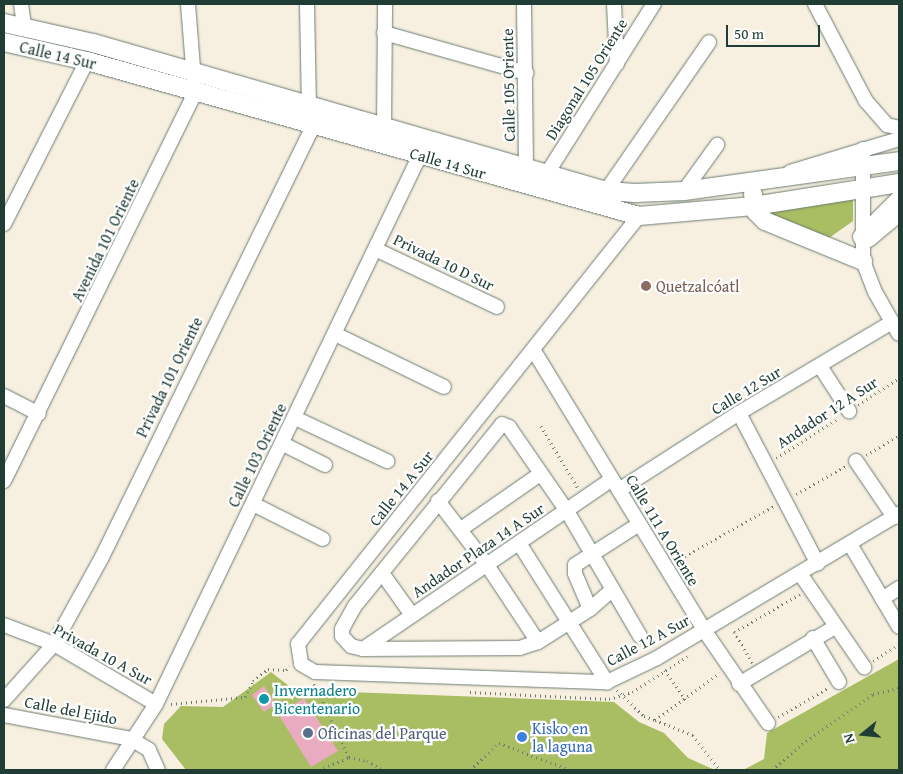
<!DOCTYPE html>
<meta charset="utf-8">
<style>
body{margin:0}
#map{position:relative;width:903px;height:774px;overflow:hidden;background:#f7f0e1;font-family:"Gentium Book Plus",serif}
div>[style]{position:absolute}
[style*='--x']{left:calc(var(--x)*1px);top:calc(var(--y)*1px);width:calc(var(--w)*1px);rotate:calc(var(--a)*1deg)}
.green>*{inset:0;background:#a9bd62}
.building>*{inset:0;background:#e8abbf}
.path>*{height:2.5px;margin-top:-1.25px;transform-origin:0;background:repeating-linear-gradient(90deg,#6b7c71 0 1px,transparent 0 5px)}
.roads{filter:drop-shadow(0 0 1px #6b7c71) drop-shadow(0 0 1px #6b7c71)}
.minor>*{height:14px;margin:-7px;padding:0 7px;transform-origin:7px;border-radius:7px;background:#fff}
.major>*{height:18px;margin:-9px;padding:0 9px;transform-origin:9px;border-radius:9px;background:#fff}
.dots>*{width:14px;height:14px;translate:-50% -50%;box-sizing:border-box;border:2px solid #fff;border-radius:50%}
span{translate:-50% -50%;white-space:nowrap;text-align:center;line-height:1.15;-webkit-text-stroke:4.5px #fff;paint-order:stroke}
.street-label{font-size:16px;color:#1f3d34}
.education-label{font-size:16px;color:#785e54}
.left{translate:0 -50%;text-align:left}
.culture-label{font-size:16px;color:#0d838f}
.shop-label{font-size:16px;color:#366cbe}
.service-label{font-size:16px;color:#4e5e75}
.frame{position:absolute;inset:0;border:5px solid #1f3d34;pointer-events:none}
.north{position:absolute;left:838px;top:709px;width:50px;height:50px;-webkit-text-stroke:4px #fff;paint-order:stroke;rotate:253deg;font-size:14px;font-weight:700;line-height:20px;text-align:center;color:#1f3d34}
.north::after{content:'';display:block;margin:auto;width:18px;height:22px;background:#1f3d34;clip-path:polygon(50% 0,100% 100%,50% 72%,0 100%)}
.scale{position:absolute;left:726px;top:25px;width:94px;height:22px;box-sizing:border-box;border:2px solid #1f3d34;border-top:0;padding-left:6px;font-size:15px;line-height:18px;white-space:nowrap;color:#1f3d34;-webkit-text-stroke:4px #fff;paint-order:stroke}
</style>
<div id="map">
<div class="green">
<div style="clip-path:polygon(853px 197px,853px 221px,829px 238px,761px 211px)"></div>
<div style="clip-path:polygon(899px 659px,899px 770px,743px 770px,764px 759px,767px 733px)"></div>
<div style="clip-path:polygon(271px 672px,294px 690px,614px 702px,639px 722px,664px 733px,688px 758px,715px 770px,186px 770px,162px 739px,164px 724px,181px 706px,223px 707px)"></div>
</div>
<div class="building">
<div style="clip-path:polygon(264px 686px,276px 704px,264px 712px,252px 695px)"></div>
<div style="clip-path:polygon(304px 698px,338px 751px,311px 767px,278px 714px)"></div>
</div>
<div class="path">
<div style="--x:858;--y:405;--w:49;--a:-33.4"></div>
<div style="--x:541;--y:426;--w:72;--a:59.2"></div>
<div style="--x:866;--y:455;--w:39;--a:-31"></div>
<div style="--x:776;--y:458;--w:75;--a:-32.4"></div>
<div style="--x:796;--y:494;--w:57;--a:-29.2"></div>
<div style="--x:676;--y:561;--w:112;--a:-29.3"></div>
<div style="--x:873;--y:661;--w:31;--a:-33"></div>
<div style="--x:752;--y:663;--w:36;--a:-120"></div>
<div style="--x:734;--y:632;--w:76;--a:-29.9"></div>
<div style="--x:665;--y:670;--w:37;--a:55"></div>
<div style="--x:314;--y:684;--w:81;--a:64.4"></div>
<div style="--x:617;--y:690;--w:37;--a:44"></div>
<div style="--x:644;--y:716;--w:12;--a:20"></div>
<div style="--x:655;--y:720;--w:80;--a:-35.9"></div>
<div style="--x:470;--y:692;--w:139;--a:2.9"></div>
<div style="--x:609;--y:699;--w:24;--a:-17"></div>
<div style="--x:632;--y:692;--w:67;--a:-32.7"></div>
<div style="--x:171;--y:704;--w:74;--a:-5.4"></div>
<div style="--x:245;--y:697;--w:18;--a:-63"></div>
<div style="--x:253;--y:681;--w:19;--a:-39"></div>
<div style="--x:268;--y:669;--w:18;--a:3"></div>
<div style="--x:286;--y:670;--w:5;--a:-53"></div>
<div style="--x:778;--y:717;--w:58;--a:-30.1"></div>
<div style="--x:655;--y:720;--w:41;--a:21.5"></div>
<div style="--x:693;--y:735;--w:44;--a:52.4"></div>
<div style="--x:319;--y:770;--w:33;--a:-23"></div>
<div style="--x:349;--y:757;--w:18;--a:13"></div>
<div style="--x:367;--y:761;--w:19;--a:28"></div>
<div style="--x:470;--y:770;--w:40;--a:-43"></div>
<div style="--x:499;--y:743;--w:76;--a:20.8"></div>
<div style="--x:772;--y:770;--w:40;--a:-41"></div>
<div style="--x:802;--y:744;--w:87;--a:-35.2"></div>
<div style="--x:873;--y:694;--w:27;--a:-13"></div>
</div>
<div class="roads">
<div class="minor">
<div style="--x:21;--y:4;--w:22;--a:82"></div>
<div style="--x:307;--y:4;--w:102;--a:88.9"></div>
<div style="--x:524;--y:4;--w:161;--a:89.3"></div>
<div style="--x:614;--y:4;--w:60;--a:87.1"></div>
<div style="--x:815;--y:4;--w:110;--a:62.3"></div>
<div style="--x:866;--y:101;--w:32;--a:49"></div>
<div style="--x:887;--y:125;--w:12;--a:14"></div>
<div style="--x:384;--y:33;--w:148;--a:15.7"></div>
<div style="--x:384;--y:127;--w:123;--a:-89.5"></div>
<div style="--x:863;--y:149;--w:112;--a:90"></div>
<div style="--x:863;--y:261;--w:33;--a:69"></div>
<div style="--x:875;--y:292;--w:48;--a:60.3"></div>
<div style="--x:548;--y:172;--w:199;--a:-57.8"></div>
<div style="--x:790;--y:172;--w:114;--a:-16.8"></div>
<div style="--x:606;--y:191;--w:181;--a:-55.3"></div>
<div style="--x:684;--y:191;--w:57;--a:-54.3"></div>
<div style="--x:639;--y:216;--w:547;--a:128.55"></div>
<div style="--x:298;--y:644;--w:20;--a:81"></div>
<div style="--x:301;--y:664;--w:16;--a:30"></div>
<div style="--x:315;--y:672;--w:292;--a:2"></div>
<div style="--x:607;--y:682;--w:55;--a:-25.6"></div>
<div style="--x:657;--y:658;--w:282;--a:-30.8"></div>
<div style="--x:4;--y:224;--w:183;--a:-63"></div>
<div style="--x:869;--y:240;--w:39;--a:-40"></div>
<div style="--x:375;--y:249;--w:135;--a:25.4"></div>
<div style="--x:335;--y:334;--w:121;--a:25.9"></div>
<div style="--x:534;--y:351;--w:327;--a:58.6"></div>
<div style="--x:704;--y:630;--w:113;--a:55.5"></div>
<div style="--x:820;--y:366;--w:54;--a:57.2"></div>
<div style="--x:4;--y:396;--w:39;--a:27"></div>
<div style="--x:739;--y:413;--w:170;--a:62.4"></div>
<div style="--x:295;--y:418;--w:102;--a:25.1"></div>
<div style="--x:283;--y:444;--w:47;--a:26.6"></div>
<div style="--x:856;--y:461;--w:68;--a:55.8"></div>
<div style="--x:4;--y:481;--w:432;--a:-63.8"></div>
<div style="--x:195;--y:93;--w:89;--a:-94.5"></div>
<div style="--x:619;--y:490;--w:143;--a:-32.7"></div>
<div style="--x:739;--y:413;--w:178;--a:-30.7"></div>
<div style="--x:438;--y:501;--w:81;--a:52.6"></div>
<div style="--x:487;--y:565;--w:92;--a:56.5"></div>
<div style="--x:253;--y:504;--w:78;--a:26.6"></div>
<div style="--x:461;--y:529;--w:96;--a:-34.8"></div>
<div style="--x:519;--y:543;--w:165;--a:57.7"></div>
<div style="--x:850;--y:544;--w:96;--a:59.4"></div>
<div style="--x:382;--y:573;--w:52;--a:54.5"></div>
<div style="--x:801;--y:575;--w:112;--a:55.6"></div>
<div style="--x:612;--y:590;--w:29;--a:139"></div>
<div style="--x:590;--y:609;--w:62;--a:147.6"></div>
<div style="--x:538;--y:642;--w:19;--a:162"></div>
<div style="--x:520;--y:648;--w:157;--a:179.6"></div>
<div style="--x:363;--y:649;--w:12;--a:-166"></div>
<div style="--x:351;--y:646;--w:13;--a:-132"></div>
<div style="--x:342;--y:636;--w:7;--a:-90"></div>
<div style="--x:342;--y:629;--w:25;--a:-61"></div>
<div style="--x:354;--y:607;--w:235;--a:-51"></div>
<div style="--x:502;--y:424;--w:8;--a:23"></div>
<div style="--x:509;--y:427;--w:102;--a:55.4"></div>
<div style="--x:567;--y:511;--w:145;--a:59.7"></div>
<div style="--x:882;--y:599;--w:20;--a:-33"></div>
<div style="--x:590;--y:609;--w:39;--a:-113"></div>
<div style="--x:575;--y:573;--w:8;--a:-90"></div>
<div style="--x:575;--y:565;--w:76;--a:-32.6"></div>
<div style="--x:4;--y:625;--w:53;--a:20.8"></div>
<div style="--x:54;--y:644;--w:118;--a:30.5"></div>
<div style="--x:813;--y:638;--w:51;--a:59.4"></div>
<div style="--x:363;--y:649;--w:301;--a:-34.3"></div>
<div style="--x:739;--y:684;--w:112;--a:-30.7"></div>
<div style="--x:4;--y:700;--w:75;--a:-48.2"></div>
<div style="--x:54;--y:644;--w:99;--a:-61.1"></div>
<div style="--x:102;--y:557;--w:481;--a:-63.9"></div>
<div style="--x:4;--y:715;--w:129;--a:10.7"></div>
<div style="--x:131;--y:739;--w:21;--a:31"></div>
<div style="--x:149;--y:750;--w:22;--a:66"></div>
<div style="--x:113;--y:770;--w:79;--a:-56.9"></div>
<div style="--x:156;--y:704;--w:609;--a:-64.32"></div>
</div>
<div class="major">
<div style="--x:4;--y:23;--w:91;--a:12.7"></div>
<div style="--x:93;--y:43;--w:534;--a:16.09"></div>
<div style="--x:606;--y:191;--w:29;--a:4"></div>
<div style="--x:635;--y:193;--w:49;--a:-2.3"></div>
<div style="--x:684;--y:191;--w:217;--a:-7.9"></div>
<div style="--x:4;--y:42;--w:85;--a:12.9"></div>
<div style="--x:87;--y:61;--w:573;--a:15.68"></div>
<div style="--x:639;--y:216;--w:115;--a:-5"></div>
<div style="--x:754;--y:206;--w:147;--a:-9"></div>
<div style="--x:753;--y:194;--w:18;--a:81"></div>
<div style="--x:756;--y:212;--w:13;--a:45"></div>
<div style="--x:765;--y:221;--w:106;--a:22.2"></div>
<div style="--x:862;--y:237;--w:52;--a:-45"></div>
</div>
</div>
<div class="dots">
<div style="left:646px;top:286px;background:#8d6e63"></div>
<div style="left:264px;top:699px;background:#0f9aa8"></div>
<div style="left:308px;top:733px;background:#5c6f8a"></div>
<div style="left:522px;top:737px;background:#3f7fe0"></div>
</div>
<div class="street-label">
<span style="left:58px;top:55px;rotate:13deg">Calle 14 Sur</span>
<span style="left:586px;top:79px;rotate:-58deg">Diagonal 105 Oriente</span>
<span style="left:508px;top:85px;rotate:-91deg">Calle 105 Oriente</span>
<span style="left:448px;top:163px;rotate:16deg">Calle 14 Sur</span>
<span style="left:105px;top:240px;rotate:-64deg">Avenida 101 Oriente</span>
<span style="left:444px;top:262px;rotate:26deg">Privada 10 D Sur</span>
<span style="left:169px;top:377px;rotate:-64deg">Privada 101 Oriente</span>
<span style="left:746px;top:390px;rotate:-31deg">Calle 12 Sur</span>
<span style="left:827px;top:412px;rotate:-33deg">Andador 12 A Sur</span>
<span style="left:257px;top:455px;rotate:-64deg">Calle 103 Oriente</span>
<span style="left:401px;top:488px;rotate:-51deg">Calle 14 A Sur</span>
<span style="left:663px;top:530px;rotate:59deg">Calle 111 A Oriente</span>
<span style="left:478px;top:550px;rotate:-34deg">Andador Plaza 14 A Sur</span>
<span style="left:648px;top:640px;rotate:-28deg">Calle 12 A Sur</span>
<span style="left:103px;top:654px;rotate:29deg">Privada 10 A Sur</span>
<span style="left:71px;top:710px;rotate:11deg">Calle del Ejido</span>
</div>
<div class="education-label">
<span class="left" style="left:656px;top:286px">Quetzalcóatl</span>
</div>
<div class="culture-label">
<span class="left" style="left:274px;top:699px">Invernadero<br>Bicentenario</span>
</div>
<div class="shop-label">
<span class="left" style="left:532px;top:737px">Kisko en<br>la laguna</span>
</div>
<div class="service-label">
<span class="left" style="left:318px;top:733px">Oficinas del Parque</span>
</div>
<div class="frame"></div>
<div class="north">N</div>
<div class="scale">50 m</div>
</div>
